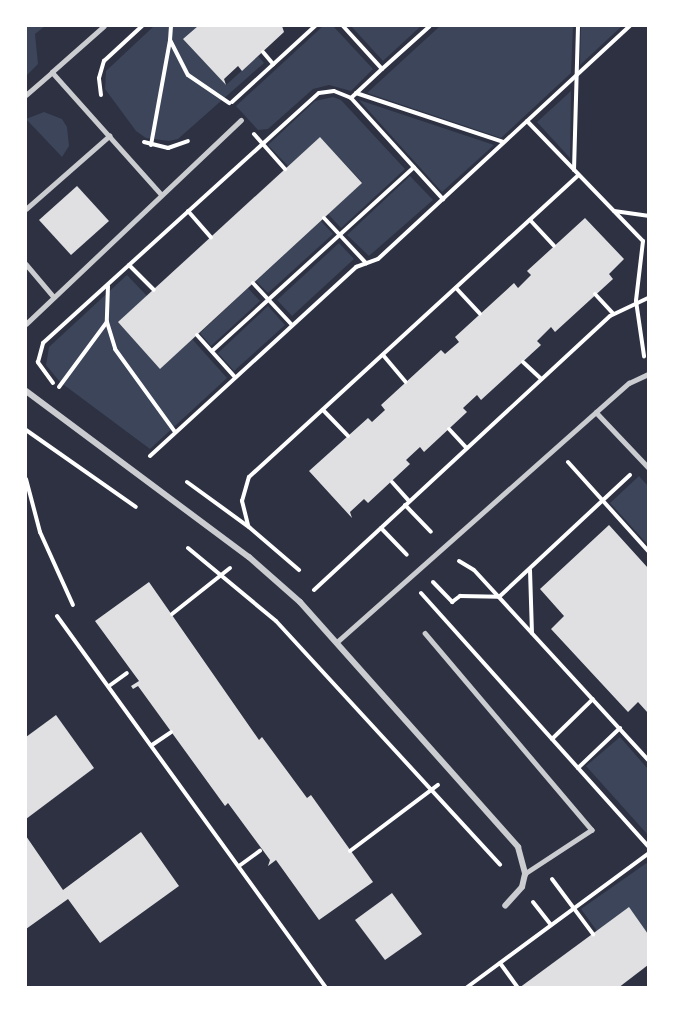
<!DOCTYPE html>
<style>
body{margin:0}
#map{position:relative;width:674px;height:1013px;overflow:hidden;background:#2d3142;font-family:Karla,sans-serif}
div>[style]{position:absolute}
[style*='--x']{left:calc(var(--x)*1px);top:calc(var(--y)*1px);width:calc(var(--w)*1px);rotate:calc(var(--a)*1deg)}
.green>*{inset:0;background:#3c4559}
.building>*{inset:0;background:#e0e0e3}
.path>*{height:4px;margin:-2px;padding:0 2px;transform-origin:2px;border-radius:2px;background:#fff}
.service>*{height:4.5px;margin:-2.25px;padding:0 2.25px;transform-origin:2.25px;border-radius:2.25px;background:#caccd0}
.minor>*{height:6px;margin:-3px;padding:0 3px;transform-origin:3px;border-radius:3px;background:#caccd0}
span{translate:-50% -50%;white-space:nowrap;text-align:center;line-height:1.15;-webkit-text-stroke:6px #fff;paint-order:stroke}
.frame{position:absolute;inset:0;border:27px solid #fff;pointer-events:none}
</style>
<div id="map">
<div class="green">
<div style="clip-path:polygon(26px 26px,45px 26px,35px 34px,38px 64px,26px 76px)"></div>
<div style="clip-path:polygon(154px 26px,198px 26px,184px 39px,226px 85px,258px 56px,264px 63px,178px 139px,169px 141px,146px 138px,136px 131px,105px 89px,106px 71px)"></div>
<div style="clip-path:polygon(323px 26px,333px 26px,373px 69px,351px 91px,329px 85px,313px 89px,268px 129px,258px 130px,236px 106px)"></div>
<div style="clip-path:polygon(351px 26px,421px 26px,383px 61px)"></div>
<div style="clip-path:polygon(440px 26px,573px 26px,571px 73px,501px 138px,367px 93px)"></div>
<div style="clip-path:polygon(581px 26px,622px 26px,580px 65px)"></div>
<div style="clip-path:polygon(571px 91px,570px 158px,537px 122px)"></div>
<div style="clip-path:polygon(333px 97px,341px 100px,405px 169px,341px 228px,328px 214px,362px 182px,320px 137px,288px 166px,268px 145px,315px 101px)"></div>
<div style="clip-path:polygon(359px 100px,494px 145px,442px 192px)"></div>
<div style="clip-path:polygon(44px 112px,62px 119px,67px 127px,69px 146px,62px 157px,26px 119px)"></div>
<div style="clip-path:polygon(410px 176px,433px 200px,369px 256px,347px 235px)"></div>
<div style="clip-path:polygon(321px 221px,333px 234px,268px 293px,256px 281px)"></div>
<div style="clip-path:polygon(339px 243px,354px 259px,292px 316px,277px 300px)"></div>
<div style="clip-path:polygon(127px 275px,147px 296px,160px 369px,192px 339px,227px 378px,150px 449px,60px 382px,46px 365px,49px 347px)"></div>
<div style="clip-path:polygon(248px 288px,260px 301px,211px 346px,200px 333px)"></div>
<div style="clip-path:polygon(268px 306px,285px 325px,234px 371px,218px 353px)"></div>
<div style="clip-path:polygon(639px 476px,648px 486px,648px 545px,610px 503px)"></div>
<div style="clip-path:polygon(620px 737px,648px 769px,648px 835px,586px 766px)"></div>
<div style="clip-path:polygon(648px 862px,648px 934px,629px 908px,597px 931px,581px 909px)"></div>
</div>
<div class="building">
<div style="clip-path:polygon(198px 26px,282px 26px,284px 32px,242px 71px,238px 66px,224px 79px,226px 85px,183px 39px)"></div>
<div style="clip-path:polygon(320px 137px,362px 183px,160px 369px,118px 322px)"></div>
<div style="clip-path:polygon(77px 186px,109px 221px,71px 255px,39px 220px)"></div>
<div style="clip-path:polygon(585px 218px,624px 259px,609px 274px,613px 279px,555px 332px,551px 327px,537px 341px,541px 345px,481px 400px,477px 395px,463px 408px,467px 412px,424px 452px,420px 447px,406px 460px,410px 464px,368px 503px,364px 499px,350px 512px,352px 518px,309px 471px,368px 418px,372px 422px,385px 410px,381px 405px,441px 350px,445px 354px,459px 342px,455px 337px,514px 283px,518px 288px,531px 275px,527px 271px)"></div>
<div style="clip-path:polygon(609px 525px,648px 568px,648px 713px,638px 702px,628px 712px,551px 629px,564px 616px,540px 589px)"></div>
<div style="clip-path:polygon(149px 582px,259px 740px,262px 737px,307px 798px,311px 795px,373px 882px,319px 920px,276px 860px,268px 866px,270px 860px,228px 803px,225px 806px,138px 686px,133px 689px,131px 686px,139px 681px,95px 621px)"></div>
<div style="clip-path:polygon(56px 715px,94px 768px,26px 819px,26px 737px)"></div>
<div style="clip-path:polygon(141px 832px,179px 886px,100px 943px,68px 899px,26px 929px,26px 836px,63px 890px)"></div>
<div style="clip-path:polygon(392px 893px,422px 934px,385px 960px,355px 920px)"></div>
<div style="clip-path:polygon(629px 907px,648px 934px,648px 965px,618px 988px,519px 988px)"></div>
</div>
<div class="path">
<div style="--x:171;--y:26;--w:14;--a:94"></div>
<div style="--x:170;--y:40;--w:39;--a:63"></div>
<div style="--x:188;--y:75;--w:50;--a:34.3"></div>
<div style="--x:343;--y:26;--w:58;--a:47.8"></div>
<div style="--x:382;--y:69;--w:64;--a:-41.9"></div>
<div style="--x:263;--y:52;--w:16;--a:50"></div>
<div style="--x:356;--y:93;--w:155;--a:18.4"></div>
<div style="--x:101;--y:95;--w:17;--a:-97"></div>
<div style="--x:99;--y:78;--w:18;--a:-74"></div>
<div style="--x:104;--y:61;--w:52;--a:-42.6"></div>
<div style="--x:351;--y:98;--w:42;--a:-43.1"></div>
<div style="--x:232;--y:102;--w:113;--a:-42.5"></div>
<div style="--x:527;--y:121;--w:167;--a:46"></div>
<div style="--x:643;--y:241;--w:60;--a:96.7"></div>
<div style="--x:636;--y:301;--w:56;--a:81.7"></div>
<div style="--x:254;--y:134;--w:47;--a:48.5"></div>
<div style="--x:144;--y:142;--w:25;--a:14"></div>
<div style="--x:168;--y:148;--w:21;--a:-19"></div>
<div style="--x:151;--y:145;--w:107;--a:-79.7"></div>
<div style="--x:574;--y:170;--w:144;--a:-88.4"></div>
<div style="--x:188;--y:211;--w:35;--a:49"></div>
<div style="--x:614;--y:211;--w:34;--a:8"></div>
<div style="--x:324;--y:218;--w:62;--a:47"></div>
<div style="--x:530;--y:220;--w:35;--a:47"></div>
<div style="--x:129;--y:265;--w:35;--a:45"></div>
<div style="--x:253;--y:283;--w:57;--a:47.1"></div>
<div style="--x:108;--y:286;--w:36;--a:92"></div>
<div style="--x:107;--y:322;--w:28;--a:73"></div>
<div style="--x:115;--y:349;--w:102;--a:54.1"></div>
<div style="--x:456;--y:288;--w:35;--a:47"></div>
<div style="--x:595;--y:294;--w:26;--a:47"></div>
<div style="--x:197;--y:335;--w:57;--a:47.9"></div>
<div style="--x:212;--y:351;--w:273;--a:-42.3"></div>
<div style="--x:383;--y:355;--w:35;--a:50"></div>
<div style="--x:523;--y:362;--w:25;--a:43"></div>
<div style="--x:53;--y:383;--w:26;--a:-126"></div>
<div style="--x:38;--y:362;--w:20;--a:-75"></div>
<div style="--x:43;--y:343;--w:372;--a:-42.2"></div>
<div style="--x:319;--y:93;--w:15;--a:-8"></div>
<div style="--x:334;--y:91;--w:18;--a:22"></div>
<div style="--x:351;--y:98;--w:137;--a:47.7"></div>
<div style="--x:59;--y:387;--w:81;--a:-53.6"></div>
<div style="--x:323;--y:410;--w:36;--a:46"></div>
<div style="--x:449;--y:429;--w:26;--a:47"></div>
<div style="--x:26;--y:430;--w:134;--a:35"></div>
<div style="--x:150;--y:456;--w:280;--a:-42.5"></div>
<div style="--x:356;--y:267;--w:23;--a:-20"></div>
<div style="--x:378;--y:259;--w:343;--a:-42.8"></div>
<div style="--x:568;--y:462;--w:120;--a:48"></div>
<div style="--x:26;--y:479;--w:55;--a:75.2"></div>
<div style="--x:40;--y:532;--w:80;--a:65.7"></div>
<div style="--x:187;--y:482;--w:77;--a:36"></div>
<div style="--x:249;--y:527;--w:66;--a:40.7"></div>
<div style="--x:392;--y:482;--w:25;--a:48"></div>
<div style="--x:405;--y:505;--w:37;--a:46"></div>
<div style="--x:248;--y:525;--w:25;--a:-104"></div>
<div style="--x:242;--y:501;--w:25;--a:-74"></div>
<div style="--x:249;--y:477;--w:447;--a:-42.5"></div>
<div style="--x:381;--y:528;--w:37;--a:46"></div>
<div style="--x:188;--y:548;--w:114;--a:39.7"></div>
<div style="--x:276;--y:621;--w:331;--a:47.4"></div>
<div style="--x:459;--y:561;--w:17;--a:31"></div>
<div style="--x:474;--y:570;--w:258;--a:47.5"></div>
<div style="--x:530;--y:570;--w:63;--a:88.2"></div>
<div style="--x:433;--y:582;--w:28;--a:46"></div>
<div style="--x:452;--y:602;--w:10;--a:-37"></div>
<div style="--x:460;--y:596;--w:39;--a:1"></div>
<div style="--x:499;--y:597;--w:179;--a:-43"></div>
<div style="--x:314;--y:590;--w:403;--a:-42.8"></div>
<div style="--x:610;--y:316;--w:42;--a:-25.3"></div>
<div style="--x:421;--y:593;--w:340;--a:48.1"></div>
<div style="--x:172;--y:614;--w:74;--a:-38.4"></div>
<div style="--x:57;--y:616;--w:459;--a:54.1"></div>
<div style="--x:109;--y:686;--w:22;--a:-36"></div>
<div style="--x:552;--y:739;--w:57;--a:-44.3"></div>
<div style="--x:152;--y:745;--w:23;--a:-34"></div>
<div style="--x:578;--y:768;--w:58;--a:-43.6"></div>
<div style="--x:350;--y:851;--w:110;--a:-36.9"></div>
<div style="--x:239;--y:866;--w:26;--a:-36"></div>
<div style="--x:552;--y:879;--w:69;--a:53.3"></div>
<div style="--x:533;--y:902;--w:29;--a:52"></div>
<div style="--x:500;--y:963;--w:31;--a:54"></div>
<div style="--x:466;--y:988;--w:226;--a:-36.4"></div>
</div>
<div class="service">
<div style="--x:52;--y:72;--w:69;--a:-41.5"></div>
<div style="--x:26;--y:95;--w:35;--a:-41"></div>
<div style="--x:52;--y:72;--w:164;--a:48.2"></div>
<div style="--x:26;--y:209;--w:111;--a:-41.3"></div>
<div style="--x:26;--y:264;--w:42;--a:49.8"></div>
<div style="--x:26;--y:324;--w:296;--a:-43.5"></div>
<div style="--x:596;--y:412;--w:76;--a:46.6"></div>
<div style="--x:425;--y:633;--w:258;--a:49.7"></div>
<div style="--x:592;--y:830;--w:80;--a:146.7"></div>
<div style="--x:337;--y:642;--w:390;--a:-41.6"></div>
<div style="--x:629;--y:383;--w:21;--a:-25"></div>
</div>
<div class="minor">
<div style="--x:26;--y:391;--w:278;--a:36.7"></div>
<div style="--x:249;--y:557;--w:68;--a:41.4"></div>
<div style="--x:300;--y:602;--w:328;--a:48.3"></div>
<div style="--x:518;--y:847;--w:28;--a:75"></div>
<div style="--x:525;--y:874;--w:13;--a:103"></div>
<div style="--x:522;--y:887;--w:25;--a:132"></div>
</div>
<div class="frame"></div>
</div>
